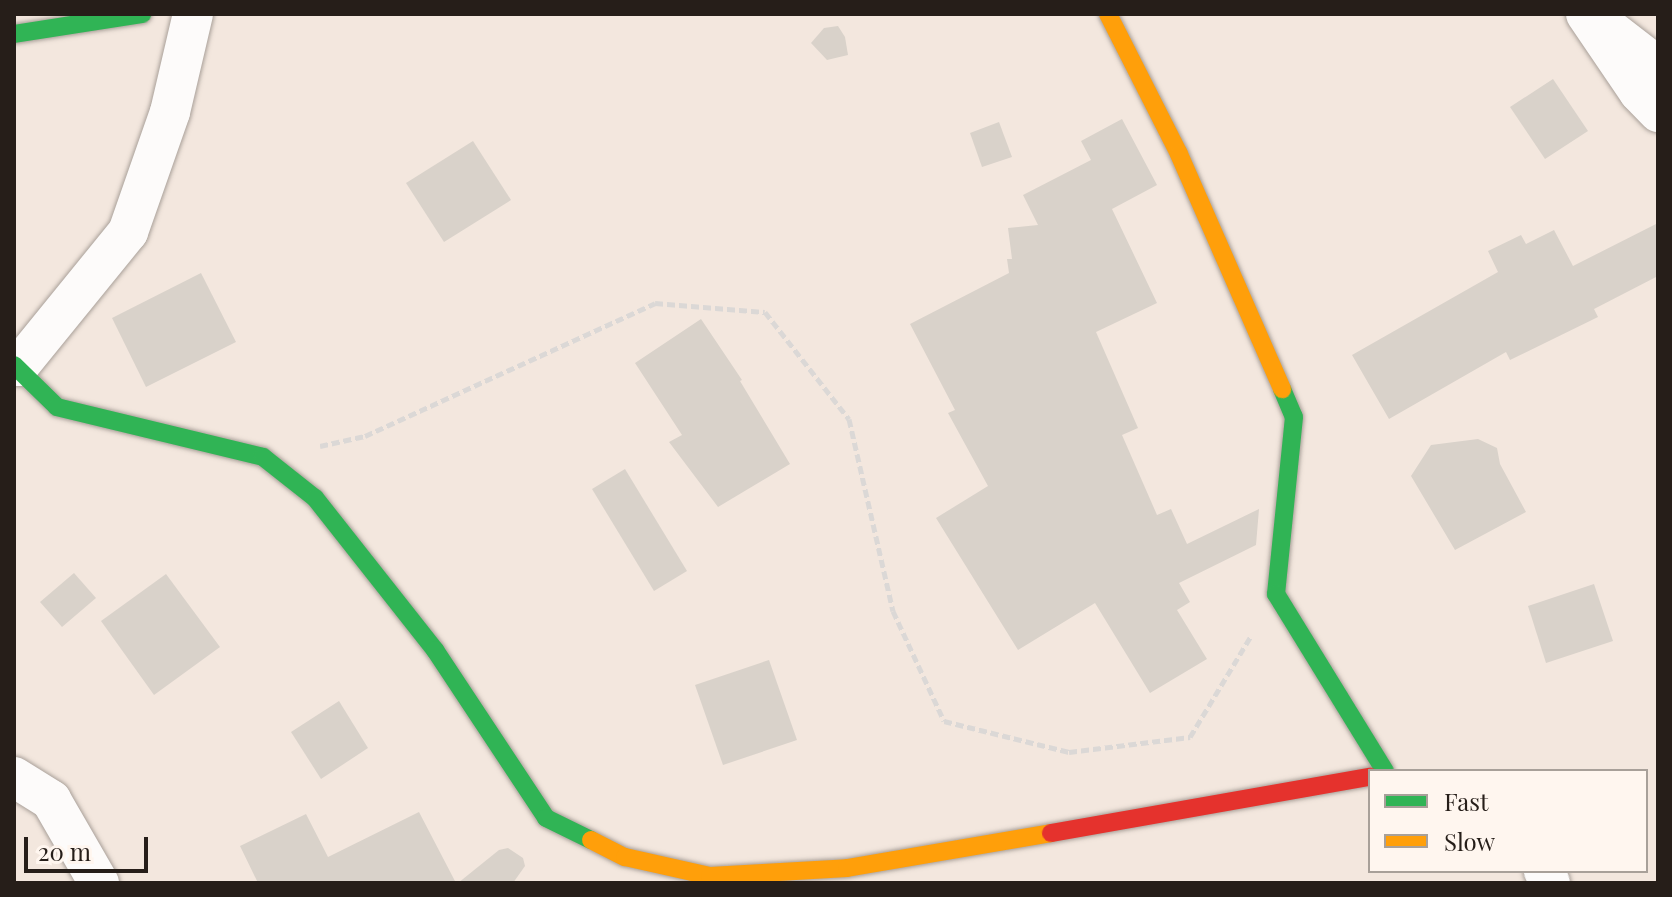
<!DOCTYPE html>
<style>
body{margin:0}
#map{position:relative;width:1672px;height:897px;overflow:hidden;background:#f3e7de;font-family:"Playfair Display",serif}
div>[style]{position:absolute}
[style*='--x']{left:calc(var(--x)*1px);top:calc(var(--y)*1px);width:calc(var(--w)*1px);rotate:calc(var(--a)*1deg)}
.building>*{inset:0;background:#d9d2ca}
.path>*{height:5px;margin-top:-2.5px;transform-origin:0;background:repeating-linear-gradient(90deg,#dbd8d6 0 8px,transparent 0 12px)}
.roads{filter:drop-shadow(0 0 2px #a9a099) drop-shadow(0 0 2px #a9a099)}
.street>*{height:40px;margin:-20px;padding:0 20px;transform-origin:20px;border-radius:20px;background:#fdfbfa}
.fast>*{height:18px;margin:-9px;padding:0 9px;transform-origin:9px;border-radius:9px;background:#30b455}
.slow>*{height:18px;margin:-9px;padding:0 9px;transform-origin:9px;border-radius:9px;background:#ff9f0a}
.jam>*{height:18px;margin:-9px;padding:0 9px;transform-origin:9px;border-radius:9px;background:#e5322d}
span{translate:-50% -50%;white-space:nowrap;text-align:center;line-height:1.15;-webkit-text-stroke:6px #fff6ef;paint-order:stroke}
.frame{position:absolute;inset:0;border:16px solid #261e19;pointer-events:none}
.legend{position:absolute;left:1368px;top:769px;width:280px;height:104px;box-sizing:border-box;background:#fff6ef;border:2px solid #a8a099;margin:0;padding:10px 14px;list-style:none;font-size:24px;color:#261e19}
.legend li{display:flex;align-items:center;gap:16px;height:40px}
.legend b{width:40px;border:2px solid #a8a099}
.scale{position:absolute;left:24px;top:837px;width:124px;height:36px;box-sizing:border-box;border:4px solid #261e19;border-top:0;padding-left:10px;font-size:24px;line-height:28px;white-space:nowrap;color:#261e19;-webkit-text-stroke:6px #fff6ef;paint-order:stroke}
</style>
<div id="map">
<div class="building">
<div style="clip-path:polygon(838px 26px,845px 37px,848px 55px,827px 60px,811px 43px,824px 28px)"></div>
<div style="clip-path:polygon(1553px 79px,1588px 131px,1545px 159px,1510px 107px)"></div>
<div style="clip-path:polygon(1122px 119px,1157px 185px,1112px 209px,1157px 303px,1096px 332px,1138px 428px,1122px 435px,1157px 515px,1171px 509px,1187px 544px,1259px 509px,1256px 545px,1179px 583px,1190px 602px,1177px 610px,1207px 659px,1150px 693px,1095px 603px,1018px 650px,936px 518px,988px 486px,948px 413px,955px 410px,910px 324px,1009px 273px,1007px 259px,1012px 259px,1008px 228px,1038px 225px,1023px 195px,1091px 160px,1081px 141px)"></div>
<div style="clip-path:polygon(999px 122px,1012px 157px,982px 167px,970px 133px)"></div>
<div style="clip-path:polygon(473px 141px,511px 200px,444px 242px,406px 183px)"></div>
<div style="clip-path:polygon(1658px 223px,1658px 276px,1594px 309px,1598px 317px,1510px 360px,1506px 352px,1389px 419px,1352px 355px,1498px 272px,1488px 251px,1521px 235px,1526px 244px,1554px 230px,1573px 266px)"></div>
<div style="clip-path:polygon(201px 273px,236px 342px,146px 387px,112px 318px)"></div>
<div style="clip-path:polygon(701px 319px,742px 380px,740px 381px,790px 464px,718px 507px,669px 442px,682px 435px,635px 363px)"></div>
<div style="clip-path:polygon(1478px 439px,1497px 448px,1500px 464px,1526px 512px,1455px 550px,1411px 476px,1431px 445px)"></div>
<div style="clip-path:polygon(625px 469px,687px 571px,654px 591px,592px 489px)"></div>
<div style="clip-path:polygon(74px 573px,96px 598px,62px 627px,40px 602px)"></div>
<div style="clip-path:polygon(166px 574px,220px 647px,154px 695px,101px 621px)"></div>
<div style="clip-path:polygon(1594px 584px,1613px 641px,1546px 663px,1528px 606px)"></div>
<div style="clip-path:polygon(769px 660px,797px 740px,723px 765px,695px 685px)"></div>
<div style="clip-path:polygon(339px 701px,368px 748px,321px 779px,291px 732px)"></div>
<div style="clip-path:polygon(419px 812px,456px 883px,258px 883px,240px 846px,306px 814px,328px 857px)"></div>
<div style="clip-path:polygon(508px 848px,523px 858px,525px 866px,513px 883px,458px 883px,499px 850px)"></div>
</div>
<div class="path">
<div style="--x:320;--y:446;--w:46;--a:-12.5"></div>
<div style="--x:365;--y:436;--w:319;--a:-24.6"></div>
<div style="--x:655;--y:303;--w:110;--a:4.7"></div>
<div style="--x:765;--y:312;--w:136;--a:51.9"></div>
<div style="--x:849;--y:419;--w:197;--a:77.1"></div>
<div style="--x:893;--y:611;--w:121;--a:65.1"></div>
<div style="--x:944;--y:721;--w:129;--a:13.9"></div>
<div style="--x:1069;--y:752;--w:122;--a:-7.1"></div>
<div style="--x:1190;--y:737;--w:118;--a:-58.9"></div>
</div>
<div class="roads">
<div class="street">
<div style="--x:1586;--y:14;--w:94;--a:55.8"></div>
<div style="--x:1639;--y:92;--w:28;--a:46"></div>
<div style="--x:1608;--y:28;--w:56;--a:37.7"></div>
<div style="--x:1652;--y:62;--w:6;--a:-9"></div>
<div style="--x:19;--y:366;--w:173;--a:-50.9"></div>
<div style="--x:128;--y:232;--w:127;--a:-70.7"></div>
<div style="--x:170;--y:112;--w:101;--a:-76.8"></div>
<div style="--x:14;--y:777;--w:44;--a:31.9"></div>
<div style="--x:51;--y:800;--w:96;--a:60"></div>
<div style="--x:1544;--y:871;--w:13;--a:63"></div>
</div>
<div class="fast">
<div style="--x:14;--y:34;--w:130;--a:-8.9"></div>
<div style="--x:14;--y:365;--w:60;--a:44.3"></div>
<div style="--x:57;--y:407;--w:212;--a:13.6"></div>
<div style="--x:263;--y:457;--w:66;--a:38.3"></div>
<div style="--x:315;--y:498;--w:194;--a:51.7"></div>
<div style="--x:435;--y:650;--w:201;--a:56.5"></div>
<div style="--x:546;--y:818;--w:50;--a:26.1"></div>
<div style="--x:1282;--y:389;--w:30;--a:67"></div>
<div style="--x:1294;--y:417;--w:178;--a:95.8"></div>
<div style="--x:1276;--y:594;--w:208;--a:58.4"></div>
</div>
<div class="slow">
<div style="--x:1108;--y:14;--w:157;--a:63.1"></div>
<div style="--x:1179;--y:154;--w:257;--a:66.3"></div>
<div style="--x:591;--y:840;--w:38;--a:27"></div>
<div style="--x:625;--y:857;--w:87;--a:12.6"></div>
<div style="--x:710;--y:876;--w:137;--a:-3.3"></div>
<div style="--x:847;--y:868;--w:207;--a:-9.7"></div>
</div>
<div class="jam">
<div style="--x:1051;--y:833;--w:324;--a:-10"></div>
</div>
</div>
<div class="frame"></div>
<ul class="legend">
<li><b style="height:10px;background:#30b455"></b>Fast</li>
<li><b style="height:10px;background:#ff9f0a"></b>Slow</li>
</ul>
<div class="scale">20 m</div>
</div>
